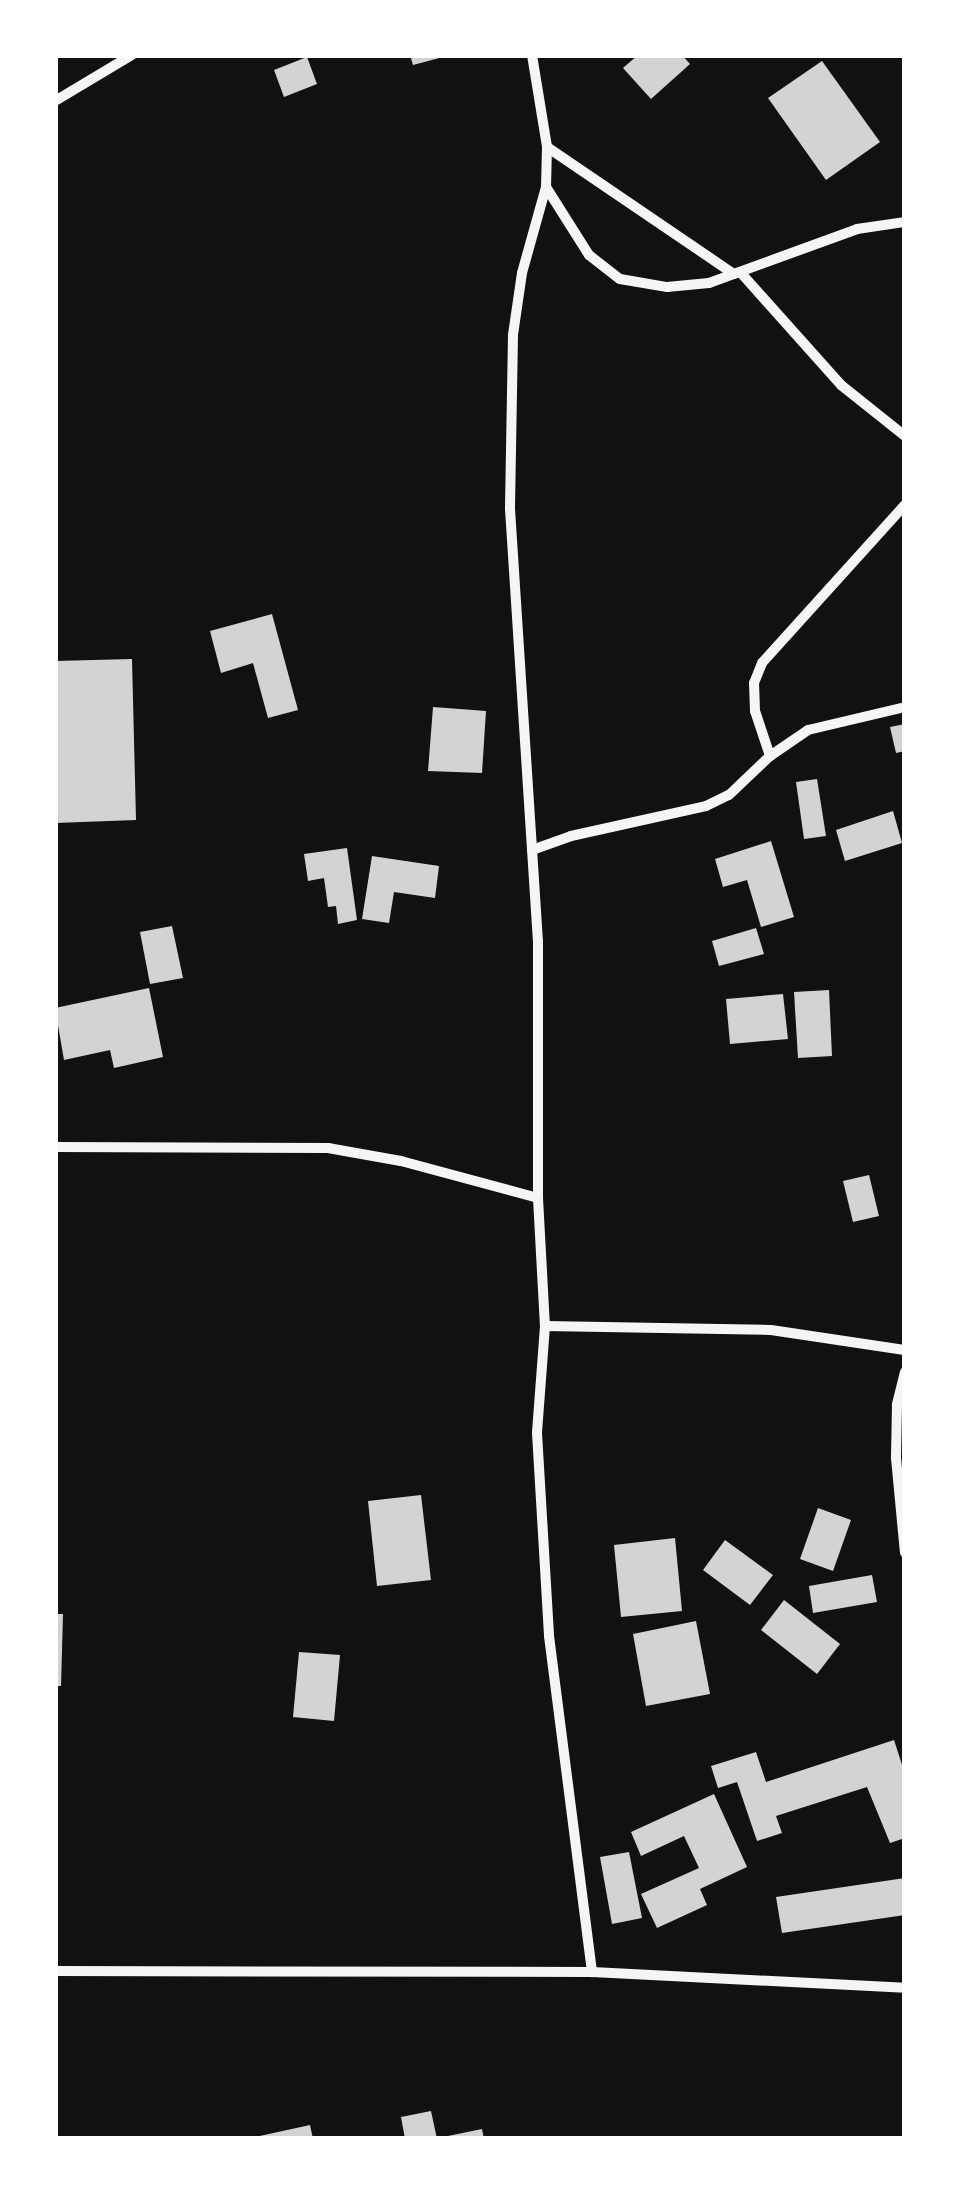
<!DOCTYPE html>
<style>
body{margin:0}
#map{position:relative;width:960px;height:2194px;overflow:hidden;background:#111;font-family:"Space Grotesk",sans-serif}
div>[style]{position:absolute}
[style*='--x']{left:calc(var(--x)*1px);top:calc(var(--y)*1px);width:calc(var(--w)*1px);rotate:calc(var(--a)*1deg)}
.building>*{inset:0;background:#d3d3d3}
.minor>*{height:10px;margin:-5px;padding:0 5px;transform-origin:5px;border-radius:5px;background:#f5f5f5}
span{translate:-50% -50%;white-space:nowrap;text-align:center;line-height:1.15;-webkit-text-stroke:9px #fff;paint-order:stroke}
.frame{position:absolute;inset:0;border:58px solid #fff;pointer-events:none}
</style>
<div id="map">
<div class="building">
<div style="clip-path:polygon(410px 55px,447px 55px,447px 56px,413px 65px)"></div>
<div style="clip-path:polygon(638px 55px,682px 55px,690px 64px,651px 99px,623px 68px)"></div>
<div style="clip-path:polygon(307px 57px,317px 84px,284px 97px,274px 70px)"></div>
<div style="clip-path:polygon(822px 61px,880px 142px,826px 180px,768px 98px)"></div>
<div style="clip-path:polygon(272px 614px,298px 710px,268px 718px,253px 663px,221px 673px,210px 631px)"></div>
<div style="clip-path:polygon(132px 659px,136px 820px,55px 823px,55px 661px)"></div>
<div style="clip-path:polygon(433px 707px,486px 711px,482px 773px,428px 771px)"></div>
<div style="clip-path:polygon(905px 724px,905px 751px,896px 753px,890px 727px)"></div>
<div style="clip-path:polygon(817px 779px,826px 836px,804px 839px,796px 782px)"></div>
<div style="clip-path:polygon(893px 811px,902px 843px,845px 861px,836px 830px)"></div>
<div style="clip-path:polygon(771px 841px,794px 917px,761px 927px,747px 880px,723px 887px,715px 859px)"></div>
<div style="clip-path:polygon(347px 848px,357px 920px,338px 924px,336px 906px,328px 907px,324px 878px,308px 881px,304px 854px)"></div>
<div style="clip-path:polygon(372px 856px,439px 866px,435px 898px,394px 892px,389px 923px,362px 919px)"></div>
<div style="clip-path:polygon(172px 926px,183px 978px,150px 984px,140px 932px)"></div>
<div style="clip-path:polygon(756px 928px,764px 954px,719px 966px,712px 941px)"></div>
<div style="clip-path:polygon(149px 988px,163px 1057px,114px 1068px,110px 1050px,64px 1060px,55px 1008px)"></div>
<div style="clip-path:polygon(829px 990px,832px 1056px,798px 1058px,794px 992px)"></div>
<div style="clip-path:polygon(783px 994px,788px 1039px,730px 1044px,726px 999px)"></div>
<div style="clip-path:polygon(869px 1175px,879px 1216px,853px 1222px,843px 1181px)"></div>
<div style="clip-path:polygon(421px 1495px,431px 1580px,377px 1586px,368px 1501px)"></div>
<div style="clip-path:polygon(818px 1508px,851px 1520px,833px 1571px,800px 1559px)"></div>
<div style="clip-path:polygon(675px 1538px,682px 1611px,621px 1617px,614px 1545px)"></div>
<div style="clip-path:polygon(725px 1540px,773px 1575px,750px 1605px,703px 1570px)"></div>
<div style="clip-path:polygon(872px 1575px,877px 1602px,813px 1613px,809px 1586px)"></div>
<div style="clip-path:polygon(784px 1600px,840px 1644px,817px 1674px,761px 1630px)"></div>
<div style="clip-path:polygon(55px 1614px,63px 1614px,61px 1686px,55px 1686px)"></div>
<div style="clip-path:polygon(696px 1621px,710px 1694px,646px 1706px,633px 1634px)"></div>
<div style="clip-path:polygon(299px 1652px,340px 1655px,334px 1721px,293px 1717px)"></div>
<div style="clip-path:polygon(894px 1740px,905px 1774px,905px 1838px,890px 1843px,867px 1787px,776px 1816px,782px 1833px,757px 1841px,737px 1782px,718px 1788px,711px 1766px,756px 1752px,766px 1782px)"></div>
<div style="clip-path:polygon(714px 1794px,747px 1867px,700px 1889px,707px 1905px,657px 1928px,641px 1894px,699px 1868px,684px 1836px,641px 1856px,631px 1832px)"></div>
<div style="clip-path:polygon(629px 1852px,642px 1918px,612px 1924px,600px 1857px)"></div>
<div style="clip-path:polygon(905px 1878px,905px 1915px,782px 1933px,776px 1897px)"></div>
<div style="clip-path:polygon(431px 2111px,437px 2139px,405px 2139px,401px 2117px)"></div>
<div style="clip-path:polygon(310px 2125px,313px 2139px,255px 2139px,255px 2137px)"></div>
<div style="clip-path:polygon(482px 2129px,484px 2139px,443px 2139px,443px 2137px)"></div>
</div>
<div class="minor">
<div style="--x:532;--y:55;--w:93;--a:80.7"></div>
<div style="--x:547;--y:147;--w:40;--a:91.4"></div>
<div style="--x:546;--y:187;--w:89;--a:105.6"></div>
<div style="--x:522;--y:273;--w:63;--a:98.3"></div>
<div style="--x:513;--y:335;--w:174;--a:91"></div>
<div style="--x:510;--y:509;--w:434;--a:86.3"></div>
<div style="--x:538;--y:942;--w:256;--a:90"></div>
<div style="--x:538;--y:1198;--w:128;--a:86.9"></div>
<div style="--x:545;--y:1326;--w:107;--a:94.3"></div>
<div style="--x:537;--y:1433;--w:203;--a:86.6"></div>
<div style="--x:549;--y:1636;--w:339;--a:82.7"></div>
<div style="--x:55;--y:101;--w:90;--a:-30.9"></div>
<div style="--x:547;--y:147;--w:226;--a:34.2"></div>
<div style="--x:546;--y:187;--w:80;--a:57.7"></div>
<div style="--x:589;--y:255;--w:39;--a:38"></div>
<div style="--x:620;--y:279;--w:48;--a:9.7"></div>
<div style="--x:667;--y:287;--w:42;--a:-5.4"></div>
<div style="--x:709;--y:283;--w:158;--a:-20"></div>
<div style="--x:857;--y:229;--w:49;--a:-8.3"></div>
<div style="--x:741;--y:273;--w:150;--a:48.2"></div>
<div style="--x:841;--y:385;--w:82;--a:38.6"></div>
<div style="--x:770;--y:756;--w:47;--a:-108.4"></div>
<div style="--x:755;--y:711;--w:28;--a:-92"></div>
<div style="--x:754;--y:683;--w:22;--a:-68"></div>
<div style="--x:762;--y:663;--w:213;--a:-47.9"></div>
<div style="--x:532;--y:850;--w:41;--a:-19.7"></div>
<div style="--x:571;--y:836;--w:138;--a:-12.5"></div>
<div style="--x:706;--y:806;--w:25;--a:-26"></div>
<div style="--x:729;--y:795;--w:57;--a:-43.6"></div>
<div style="--x:770;--y:756;--w:46;--a:-34.4"></div>
<div style="--x:808;--y:730;--w:100;--a:-13.3"></div>
<div style="--x:55;--y:1147;--w:273;--a:0.2"></div>
<div style="--x:328;--y:1148;--w:74;--a:10.1"></div>
<div style="--x:401;--y:1161;--w:142;--a:15.1"></div>
<div style="--x:545;--y:1326;--w:226;--a:1"></div>
<div style="--x:771;--y:1330;--w:135;--a:8.5"></div>
<div style="--x:905;--y:1372;--w:34;--a:104"></div>
<div style="--x:897;--y:1405;--w:53;--a:91.1"></div>
<div style="--x:896;--y:1458;--w:95;--a:84.6"></div>
<div style="--x:55;--y:1971;--w:537;--a:0.11"></div>
<div style="--x:592;--y:1972;--w:313;--a:2.9"></div>
</div>
<div class="frame"></div>
</div>
